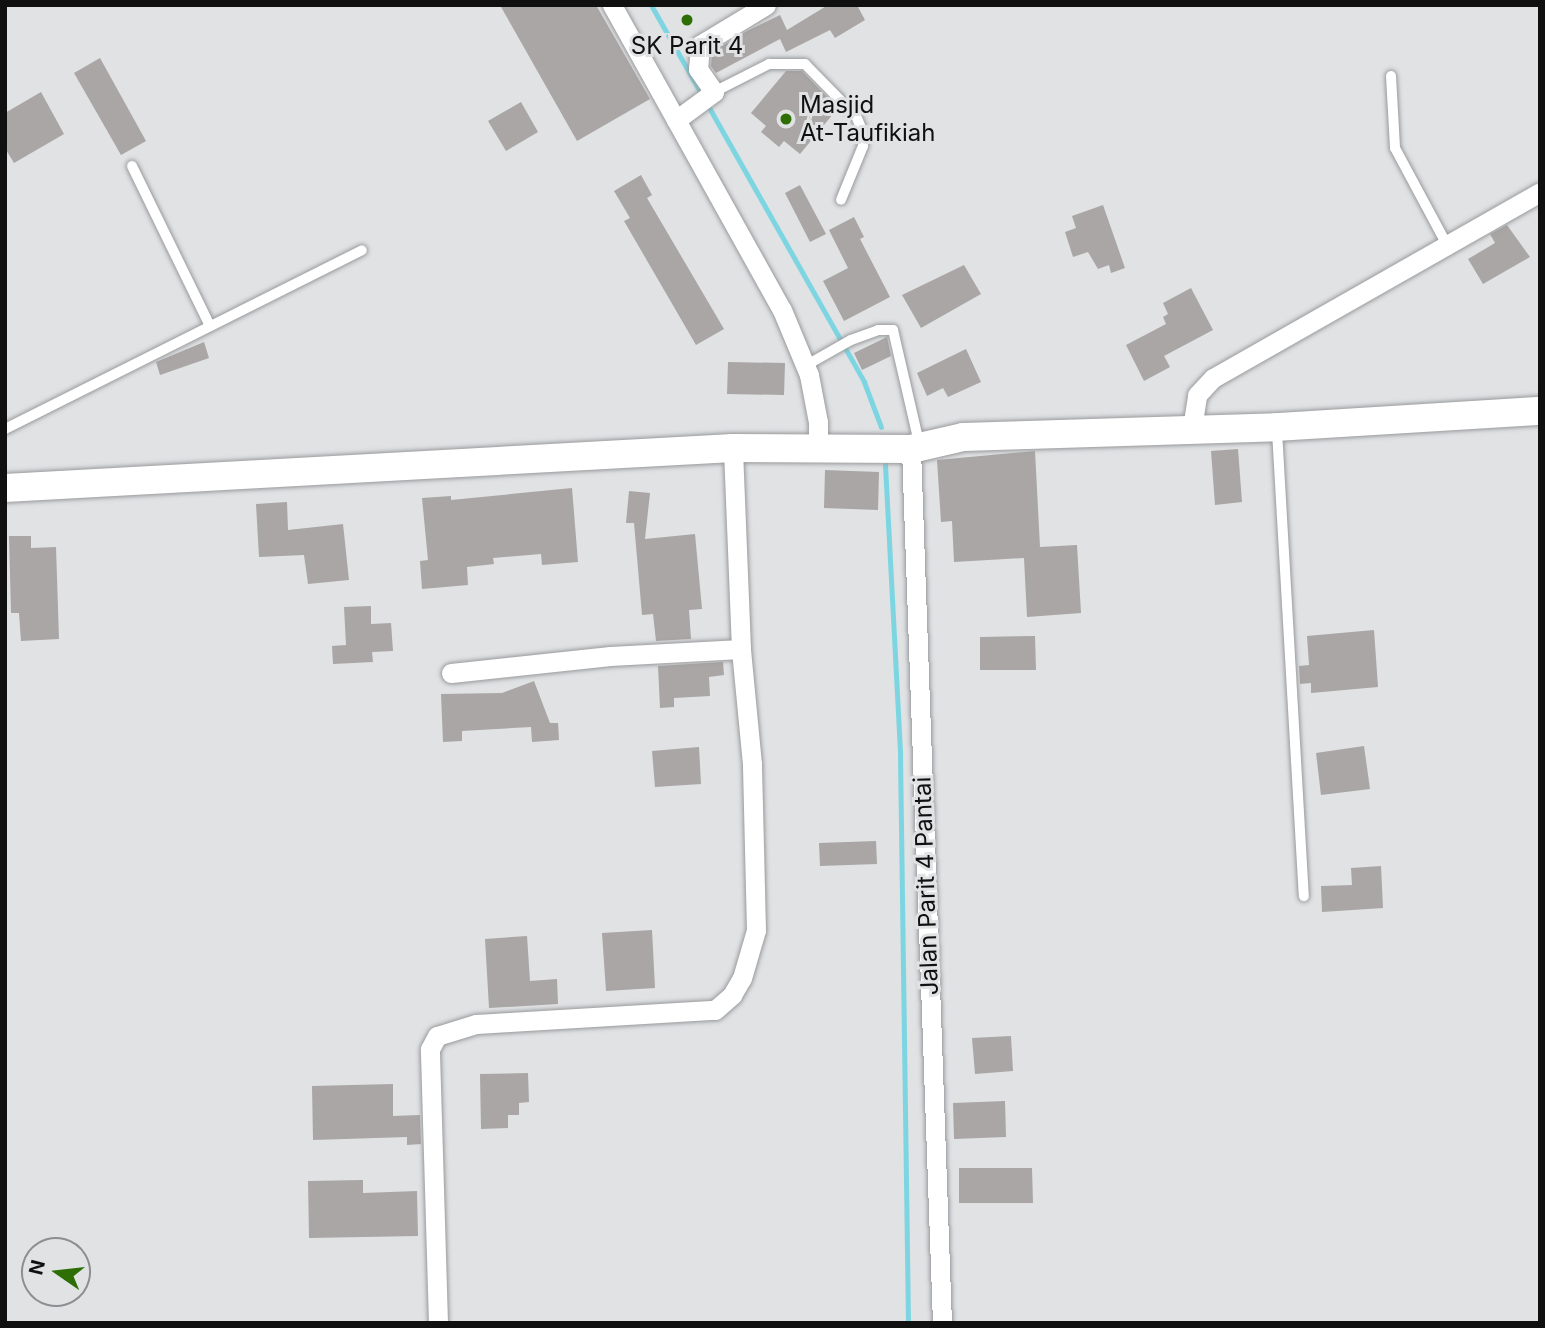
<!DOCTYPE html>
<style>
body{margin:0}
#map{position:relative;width:1545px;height:1328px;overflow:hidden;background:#e0e2e4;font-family:Inter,sans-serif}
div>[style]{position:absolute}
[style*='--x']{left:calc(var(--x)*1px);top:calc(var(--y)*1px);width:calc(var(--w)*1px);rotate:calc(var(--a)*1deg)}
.stream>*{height:5px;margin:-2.5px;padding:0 2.5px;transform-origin:2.5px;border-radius:2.5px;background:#7dd5e2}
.building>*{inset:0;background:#a9a6a5}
.roads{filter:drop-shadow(0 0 2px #999a9c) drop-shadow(0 0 2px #999a9c)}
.lane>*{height:10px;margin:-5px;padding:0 5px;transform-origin:5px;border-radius:5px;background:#fff}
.street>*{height:19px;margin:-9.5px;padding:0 9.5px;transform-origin:9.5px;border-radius:9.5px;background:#fff}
.secondary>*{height:28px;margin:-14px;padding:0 14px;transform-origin:14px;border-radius:14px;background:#fff}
.dots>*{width:19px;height:19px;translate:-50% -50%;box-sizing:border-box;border:4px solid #e0e2e4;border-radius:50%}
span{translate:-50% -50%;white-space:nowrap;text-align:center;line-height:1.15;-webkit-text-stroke:6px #e0e2e4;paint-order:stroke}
.poi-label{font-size:24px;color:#101011}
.left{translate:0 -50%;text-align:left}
.street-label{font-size:24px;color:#101011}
.frame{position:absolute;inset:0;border:7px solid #101011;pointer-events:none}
.north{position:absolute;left:21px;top:1237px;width:70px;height:70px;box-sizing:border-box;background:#e0e2e4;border:2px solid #8d8e90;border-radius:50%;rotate:284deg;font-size:19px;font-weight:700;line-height:28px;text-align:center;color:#101011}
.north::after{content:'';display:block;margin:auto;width:24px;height:32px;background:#2d6e05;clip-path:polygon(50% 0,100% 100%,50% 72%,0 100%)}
</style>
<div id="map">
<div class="stream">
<div style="--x:651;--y:5;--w:433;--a:60.5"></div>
<div style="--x:864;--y:382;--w:48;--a:69.3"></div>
<div style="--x:885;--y:465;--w:291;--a:87"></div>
<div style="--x:900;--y:756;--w:567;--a:89.19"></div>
</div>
<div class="building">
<div style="clip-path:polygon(500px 5px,596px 5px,650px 99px,577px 141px)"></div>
<div style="clip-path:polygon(828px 5px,857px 5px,865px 20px,835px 38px,830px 30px,786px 52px,780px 39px,716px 73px,711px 66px,712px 52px,747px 31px,780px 15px,787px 30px)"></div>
<div style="clip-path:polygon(100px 58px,146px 141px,121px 155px,74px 73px)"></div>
<div style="clip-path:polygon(786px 71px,802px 71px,838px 108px,800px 154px,784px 141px,779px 147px,761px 132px,766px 126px,751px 113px)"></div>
<div style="clip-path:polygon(41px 92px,64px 134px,14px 163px,5px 148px,5px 113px)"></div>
<div style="clip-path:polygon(521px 102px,538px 132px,506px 151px,488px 121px)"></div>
<div style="clip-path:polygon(641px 175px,652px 195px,647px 198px,724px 329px,696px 345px,624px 221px,630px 218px,614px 191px)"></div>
<div style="clip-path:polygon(800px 185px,826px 234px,810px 242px,785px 193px)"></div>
<div style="clip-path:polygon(1103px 205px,1125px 268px,1111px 273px,1109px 265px,1098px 269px,1088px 252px,1073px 257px,1065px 232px,1076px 228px,1072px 216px)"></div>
<div style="clip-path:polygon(854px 217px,864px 237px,860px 239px,890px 297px,844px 321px,823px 281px,848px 268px,829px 230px)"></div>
<div style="clip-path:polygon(1507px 225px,1530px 257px,1483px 284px,1468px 259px,1495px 243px,1490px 234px)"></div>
<div style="clip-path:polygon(964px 265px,981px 294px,921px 328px,902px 295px)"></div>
<div style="clip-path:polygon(1191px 288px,1213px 330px,1164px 356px,1170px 367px,1144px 381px,1126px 345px,1166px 324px,1163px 317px,1168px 314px,1163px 303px)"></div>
<div style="clip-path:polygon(887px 337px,891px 356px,862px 370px,854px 353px)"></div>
<div style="clip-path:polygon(204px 342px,209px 358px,160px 375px,156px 362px)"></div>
<div style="clip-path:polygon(966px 349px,981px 382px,948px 397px,943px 388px,927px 396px,917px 373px)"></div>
<div style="clip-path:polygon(728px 362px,785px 363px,784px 395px,727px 394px)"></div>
<div style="clip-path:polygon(1238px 449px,1242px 502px,1215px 505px,1211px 451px)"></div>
<div style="clip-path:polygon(1035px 451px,1040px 547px,1077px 545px,1081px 613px,1027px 617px,1024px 558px,954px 562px,952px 521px,941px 522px,937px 460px)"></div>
<div style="clip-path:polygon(825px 470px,879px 472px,878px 510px,824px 508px)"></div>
<div style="clip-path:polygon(572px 488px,578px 562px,542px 565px,541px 554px,493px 558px,494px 564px,467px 567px,468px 585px,422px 589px,420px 561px,428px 560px,422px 498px,451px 496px,451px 500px)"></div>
<div style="clip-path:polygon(629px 491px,650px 493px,645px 539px,695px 534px,702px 609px,689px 610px,691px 639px,656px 641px,653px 614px,642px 615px,634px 523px,626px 523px)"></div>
<div style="clip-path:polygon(287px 502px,288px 530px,343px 524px,349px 580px,308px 584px,304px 555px,259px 557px,256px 504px)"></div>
<div style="clip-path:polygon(9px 536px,31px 536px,31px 548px,56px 547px,59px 639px,21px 641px,19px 613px,11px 613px)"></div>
<div style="clip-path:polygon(371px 606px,371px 624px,391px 623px,393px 651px,372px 652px,373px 662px,333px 664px,332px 646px,346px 645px,344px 607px)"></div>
<div style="clip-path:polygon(1374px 630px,1378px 687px,1311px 693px,1311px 683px,1300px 684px,1299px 666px,1309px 665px,1307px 636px)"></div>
<div style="clip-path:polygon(1035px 636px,1036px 670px,980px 670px,980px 637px)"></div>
<div style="clip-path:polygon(723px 662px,724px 675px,709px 677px,710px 696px,674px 698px,674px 707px,660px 708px,658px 666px)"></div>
<div style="clip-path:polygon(534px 681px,550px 723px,558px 723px,559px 740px,532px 742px,531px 727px,462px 731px,462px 741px,443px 742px,441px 694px,502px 693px)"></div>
<div style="clip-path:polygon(1364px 746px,1370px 789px,1321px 795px,1316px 753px)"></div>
<div style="clip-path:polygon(699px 747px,701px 784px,655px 787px,652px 751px)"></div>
<div style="clip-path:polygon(876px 841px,877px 864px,820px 866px,819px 843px)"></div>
<div style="clip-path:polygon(1381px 866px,1383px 908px,1322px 912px,1321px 886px,1352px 885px,1351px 868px)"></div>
<div style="clip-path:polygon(652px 930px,655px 988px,606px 991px,602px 933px)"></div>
<div style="clip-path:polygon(527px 936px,530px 981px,557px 979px,558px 1004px,489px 1008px,485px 939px)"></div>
<div style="clip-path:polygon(1011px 1036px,1013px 1071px,975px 1074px,972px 1038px)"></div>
<div style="clip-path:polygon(528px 1073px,529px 1102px,519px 1103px,519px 1115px,508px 1115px,508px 1128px,481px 1129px,480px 1074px)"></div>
<div style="clip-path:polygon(393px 1084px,393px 1116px,420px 1115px,421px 1144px,407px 1145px,407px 1137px,313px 1140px,312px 1086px)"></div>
<div style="clip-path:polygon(1005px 1101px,1006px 1137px,954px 1139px,953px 1103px)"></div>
<div style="clip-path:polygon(959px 1168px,1032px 1168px,1033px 1203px,959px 1203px)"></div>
<div style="clip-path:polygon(363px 1180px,363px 1193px,417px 1191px,418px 1236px,309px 1238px,308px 1181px)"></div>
</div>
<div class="roads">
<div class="lane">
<div style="--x:1391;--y:76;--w:72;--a:86.8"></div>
<div style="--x:1395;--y:148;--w:110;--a:61.8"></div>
<div style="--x:714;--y:92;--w:62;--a:-27"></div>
<div style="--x:769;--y:64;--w:36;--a:0"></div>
<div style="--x:805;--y:64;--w:73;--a:45.6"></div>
<div style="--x:856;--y:116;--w:15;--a:67"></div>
<div style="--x:862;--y:130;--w:16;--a:86"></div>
<div style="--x:863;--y:146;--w:58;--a:112.2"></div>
<div style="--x:132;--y:166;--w:178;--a:64"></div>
<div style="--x:805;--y:366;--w:53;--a:-29.5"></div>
<div style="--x:851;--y:340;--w:29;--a:-20"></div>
<div style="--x:878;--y:330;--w:15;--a:0"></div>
<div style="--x:893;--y:330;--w:116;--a:77"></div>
<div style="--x:5;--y:429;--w:399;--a:-26.6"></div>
<div style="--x:1277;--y:431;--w:466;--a:86.7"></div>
</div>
<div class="street">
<div style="--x:612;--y:5;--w:349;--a:60.9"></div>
<div style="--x:782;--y:310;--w:70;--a:67.4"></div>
<div style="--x:809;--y:375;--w:48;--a:79.2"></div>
<div style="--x:818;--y:422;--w:26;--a:90"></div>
<div style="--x:676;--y:120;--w:47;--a:-36.4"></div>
<div style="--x:714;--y:92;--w:28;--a:-125"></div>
<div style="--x:698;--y:69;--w:24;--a:-85"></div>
<div style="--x:700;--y:45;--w:77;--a:-31.2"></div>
<div style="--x:1192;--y:428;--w:33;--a:-81"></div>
<div style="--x:1197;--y:395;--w:23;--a:-47"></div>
<div style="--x:1213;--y:378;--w:376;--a:-29.6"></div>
<div style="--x:911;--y:449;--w:875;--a:87.97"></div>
<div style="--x:451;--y:673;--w:160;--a:-6.1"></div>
<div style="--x:610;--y:656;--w:131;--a:-3.1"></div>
<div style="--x:438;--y:1323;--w:274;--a:-91.7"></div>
<div style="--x:430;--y:1049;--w:15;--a:-62"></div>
<div style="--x:437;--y:1036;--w:41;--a:-17.1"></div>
<div style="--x:476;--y:1024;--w:239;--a:-3.4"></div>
<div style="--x:715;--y:1010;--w:23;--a:-41"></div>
<div style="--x:732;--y:995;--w:20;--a:-60"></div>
<div style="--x:742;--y:978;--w:50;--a:-73.7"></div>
<div style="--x:756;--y:930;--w:166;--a:-91.4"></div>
<div style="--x:752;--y:764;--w:116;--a:-95.5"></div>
<div style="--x:741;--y:649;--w:201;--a:-92.3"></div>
</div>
<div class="secondary">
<div style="--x:5;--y:488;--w:729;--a:-3.14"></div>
<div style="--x:733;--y:448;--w:178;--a:0.3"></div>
<div style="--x:911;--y:449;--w:53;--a:-13"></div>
<div style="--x:963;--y:437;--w:314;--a:-1.8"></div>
<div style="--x:1277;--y:427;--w:263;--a:-3.5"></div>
</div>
</div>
<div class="dots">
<div style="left:687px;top:20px;background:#2d6e05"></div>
<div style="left:786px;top:119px;background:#2d6e05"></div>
</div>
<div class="poi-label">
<span style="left:687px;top:46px">SK Parit 4</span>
<span class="left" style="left:800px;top:119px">Masjid<br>At-Taufikiah</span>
</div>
<div class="street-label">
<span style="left:926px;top:886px;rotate:-92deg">Jalan Parit 4 Pantai</span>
</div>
<div class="frame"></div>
<div class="north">N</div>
</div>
